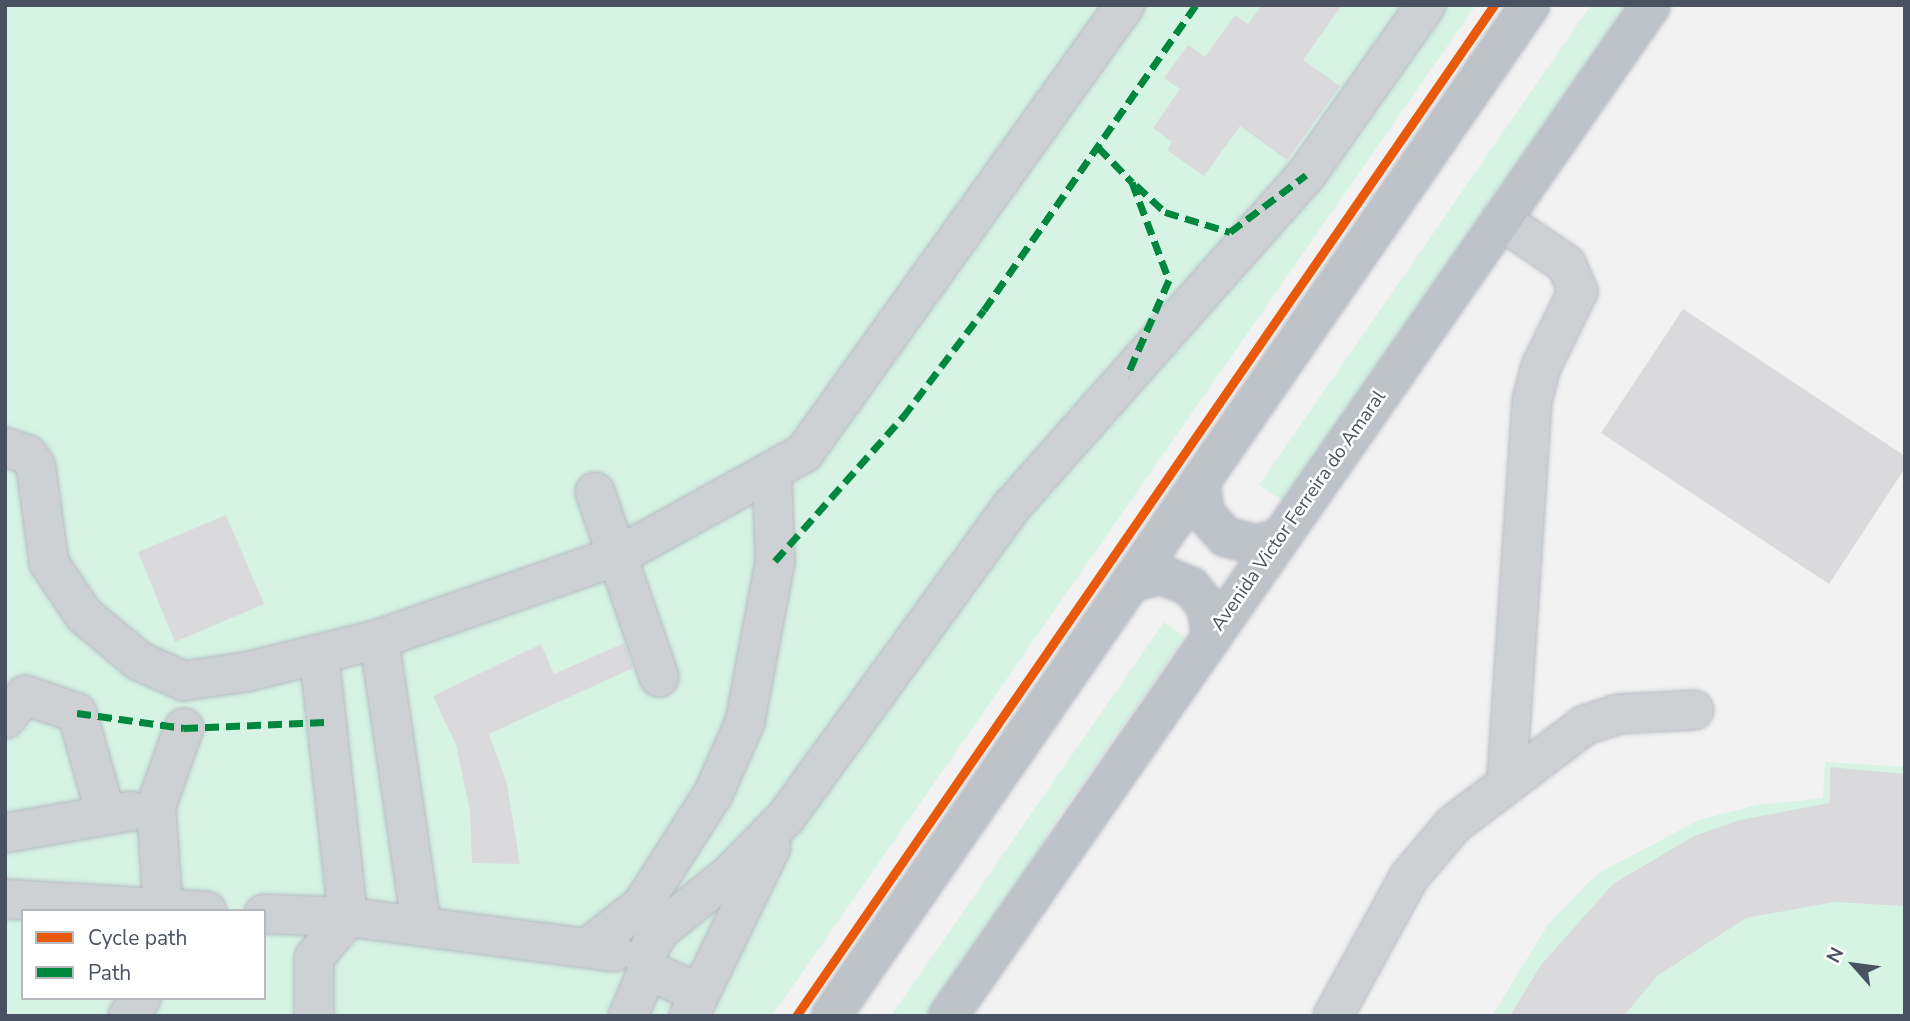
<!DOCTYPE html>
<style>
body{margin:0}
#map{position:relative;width:1910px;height:1021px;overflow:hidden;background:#f3f2f2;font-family:"Nunito Sans",sans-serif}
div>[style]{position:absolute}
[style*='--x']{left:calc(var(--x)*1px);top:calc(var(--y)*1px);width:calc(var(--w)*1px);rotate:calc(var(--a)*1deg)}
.green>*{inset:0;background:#d6f3e4}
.building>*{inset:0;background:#dadadd}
.roads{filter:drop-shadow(0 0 2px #b6bac2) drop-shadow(0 0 2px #b6bac2)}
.minor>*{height:38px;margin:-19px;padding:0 19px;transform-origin:19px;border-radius:19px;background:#ced1d3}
.highway>*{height:38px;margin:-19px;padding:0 19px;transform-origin:19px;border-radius:19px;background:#bec2c9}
.quiet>*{height:7px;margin-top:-3.5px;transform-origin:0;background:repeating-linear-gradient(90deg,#00873e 0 14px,transparent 0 21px)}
.cycleway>*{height:9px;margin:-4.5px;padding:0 4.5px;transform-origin:4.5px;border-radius:4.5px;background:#e8590c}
span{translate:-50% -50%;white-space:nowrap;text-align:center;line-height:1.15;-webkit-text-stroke:5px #fff;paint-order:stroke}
.street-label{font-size:19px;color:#485260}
.frame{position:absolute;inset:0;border:7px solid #485260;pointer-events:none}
.legend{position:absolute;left:21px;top:909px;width:245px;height:91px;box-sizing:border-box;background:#fff;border:2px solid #b6babf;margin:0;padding:9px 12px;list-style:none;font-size:21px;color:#485260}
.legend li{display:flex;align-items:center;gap:14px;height:35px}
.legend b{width:35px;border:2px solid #b6babf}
.north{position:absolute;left:1819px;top:930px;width:70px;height:70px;-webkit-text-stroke:5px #fff;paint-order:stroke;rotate:298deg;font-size:19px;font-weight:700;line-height:28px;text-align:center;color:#485260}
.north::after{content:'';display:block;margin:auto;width:24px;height:32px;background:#485260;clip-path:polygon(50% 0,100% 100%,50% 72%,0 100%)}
</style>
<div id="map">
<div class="green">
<div style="clip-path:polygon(evenodd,5px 5px,1476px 5px,772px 1016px,5px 1016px,5px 5px,23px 911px,264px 911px,264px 998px,23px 998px,23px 911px)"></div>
<div style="clip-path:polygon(1591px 5px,1632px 5px,1287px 504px,1259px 485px)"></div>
<div style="clip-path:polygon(1164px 622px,1185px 637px,1051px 828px,999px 922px,933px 1016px,891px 1016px)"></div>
<div style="clip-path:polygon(1825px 762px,1905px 767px,1905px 1016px,1492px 1016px,1549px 923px,1597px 874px,1699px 820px,1757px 805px,1823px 798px)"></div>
</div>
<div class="building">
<div style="clip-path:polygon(1262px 5px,1342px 5px,1303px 60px,1340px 86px,1287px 160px,1240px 126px,1204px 176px,1167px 150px,1172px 142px,1153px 128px,1180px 89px,1164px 78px,1188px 45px,1205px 57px,1235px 15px,1248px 24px)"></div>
<div style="clip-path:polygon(1683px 309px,1905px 456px,1905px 468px,1829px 584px,1601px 433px)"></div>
<div style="clip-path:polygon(226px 515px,264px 604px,175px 642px,138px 552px)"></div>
<div style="clip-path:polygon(624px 643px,633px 668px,489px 734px,507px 784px,520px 864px,472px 863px,470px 811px,456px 745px,433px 696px,541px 644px,554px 674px)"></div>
<div style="clip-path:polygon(1830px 767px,1905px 774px,1905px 906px,1834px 902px,1746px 918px,1657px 976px,1624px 1016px,1510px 1016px,1540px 966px,1613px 884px,1694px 836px,1740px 820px,1830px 803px)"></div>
</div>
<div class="roads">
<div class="minor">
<div style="--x:1501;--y:220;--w:78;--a:34.1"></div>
<div style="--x:1566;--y:264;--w:30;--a:66"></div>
<div style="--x:1578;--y:291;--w:85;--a:116"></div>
<div style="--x:1541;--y:367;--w:35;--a:105"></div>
<div style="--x:1532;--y:401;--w:382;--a:93.8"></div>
<div style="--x:5;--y:447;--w:24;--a:19"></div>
<div style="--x:28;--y:455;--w:14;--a:56"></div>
<div style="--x:36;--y:467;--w:97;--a:82.3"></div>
<div style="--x:49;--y:563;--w:63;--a:56.1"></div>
<div style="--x:84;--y:615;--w:72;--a:39.9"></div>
<div style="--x:139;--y:661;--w:49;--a:24"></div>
<div style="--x:184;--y:681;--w:63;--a:-8.3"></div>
<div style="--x:246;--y:672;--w:137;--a:-13.9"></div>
<div style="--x:595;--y:492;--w:196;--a:70.9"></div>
<div style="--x:5;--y:719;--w:31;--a:-50"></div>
<div style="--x:25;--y:695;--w:55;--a:19.1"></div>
<div style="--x:77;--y:713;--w:106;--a:74.1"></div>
<div style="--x:5;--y:833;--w:128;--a:-9.9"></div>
<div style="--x:5;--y:899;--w:202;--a:3.4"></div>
<div style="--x:163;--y:908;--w:102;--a:-93.9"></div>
<div style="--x:156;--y:806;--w:83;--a:-70.3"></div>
<div style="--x:264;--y:914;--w:84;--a:2"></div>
<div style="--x:348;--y:917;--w:264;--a:-96.3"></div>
<div style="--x:421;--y:923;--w:287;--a:-98.4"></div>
<div style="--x:379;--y:639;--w:253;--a:-19.2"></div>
<div style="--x:618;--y:556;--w:213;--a:-29"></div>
<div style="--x:804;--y:453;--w:551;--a:-54.38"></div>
<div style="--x:590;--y:946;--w:66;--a:-38.3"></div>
<div style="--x:642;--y:905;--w:132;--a:-57.4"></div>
<div style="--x:713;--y:794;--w:79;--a:-66"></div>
<div style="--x:745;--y:722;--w:164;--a:-79.4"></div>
<div style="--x:775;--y:561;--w:85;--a:-92"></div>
<div style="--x:698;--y:993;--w:55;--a:-155.3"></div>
<div style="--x:648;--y:970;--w:13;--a:-108"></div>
<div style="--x:644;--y:958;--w:31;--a:-61"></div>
<div style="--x:659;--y:931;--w:90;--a:-38.7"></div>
<div style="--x:729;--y:875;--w:81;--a:-45.5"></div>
<div style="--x:786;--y:817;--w:386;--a:-54"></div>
<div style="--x:1013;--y:505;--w:441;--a:-48.4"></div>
<div style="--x:1306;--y:175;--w:208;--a:-54.8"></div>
<div style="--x:128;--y:1016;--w:22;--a:-54"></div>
<div style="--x:314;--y:1016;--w:58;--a:-90"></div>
<div style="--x:314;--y:958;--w:53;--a:-50.3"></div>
<div style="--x:348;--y:917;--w:268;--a:7.5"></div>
<div style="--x:628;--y:1016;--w:50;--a:-66.5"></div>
<div style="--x:689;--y:1016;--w:188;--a:-64.1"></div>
<div style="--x:1333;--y:1016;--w:158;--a:-61.3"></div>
<div style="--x:1409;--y:877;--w:70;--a:-49.7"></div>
<div style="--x:1454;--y:824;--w:164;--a:-37.1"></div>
<div style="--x:1585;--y:725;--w:35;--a:-18"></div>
<div style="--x:1618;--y:714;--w:76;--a:-3"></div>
</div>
<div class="highway">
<div style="--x:1200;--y:482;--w:32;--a:81"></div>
<div style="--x:1205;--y:514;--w:31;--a:48"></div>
<div style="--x:1226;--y:537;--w:32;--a:14"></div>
<div style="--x:1257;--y:545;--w:25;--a:-18"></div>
<div style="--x:1131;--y:582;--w:32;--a:-13"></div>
<div style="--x:1162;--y:575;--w:31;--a:22"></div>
<div style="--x:1191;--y:587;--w:26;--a:51"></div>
<div style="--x:1207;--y:607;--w:30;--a:82"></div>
<div style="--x:831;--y:1016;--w:1229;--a:-55.34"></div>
<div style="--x:948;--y:1016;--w:1231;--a:-55.19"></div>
</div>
</div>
<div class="quiet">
<div style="--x:1098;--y:147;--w:49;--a:45.8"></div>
<div style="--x:1132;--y:182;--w:105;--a:69.3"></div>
<div style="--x:1169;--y:280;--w:105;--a:113.6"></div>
<div style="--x:1136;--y:185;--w:40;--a:43"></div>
<div style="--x:1165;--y:212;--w:68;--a:17.1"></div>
<div style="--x:1230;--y:232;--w:95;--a:-36.9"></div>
<div style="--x:775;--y:561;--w:193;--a:-48.4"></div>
<div style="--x:903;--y:417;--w:134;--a:-52.9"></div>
<div style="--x:984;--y:310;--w:371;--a:-55.2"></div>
<div style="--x:77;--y:713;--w:108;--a:8"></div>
<div style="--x:184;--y:728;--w:141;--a:-2.4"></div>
</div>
<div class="cycleway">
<div style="--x:796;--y:1016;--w:1229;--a:-55.38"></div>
</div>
<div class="street-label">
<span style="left:1299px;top:511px;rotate:-55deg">Avenida Victor Ferreira do Amaral</span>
</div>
<div class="frame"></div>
<ul class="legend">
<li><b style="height:9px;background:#e8590c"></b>Cycle path</li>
<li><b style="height:9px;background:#00873e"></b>Path</li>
</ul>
<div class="north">N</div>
</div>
